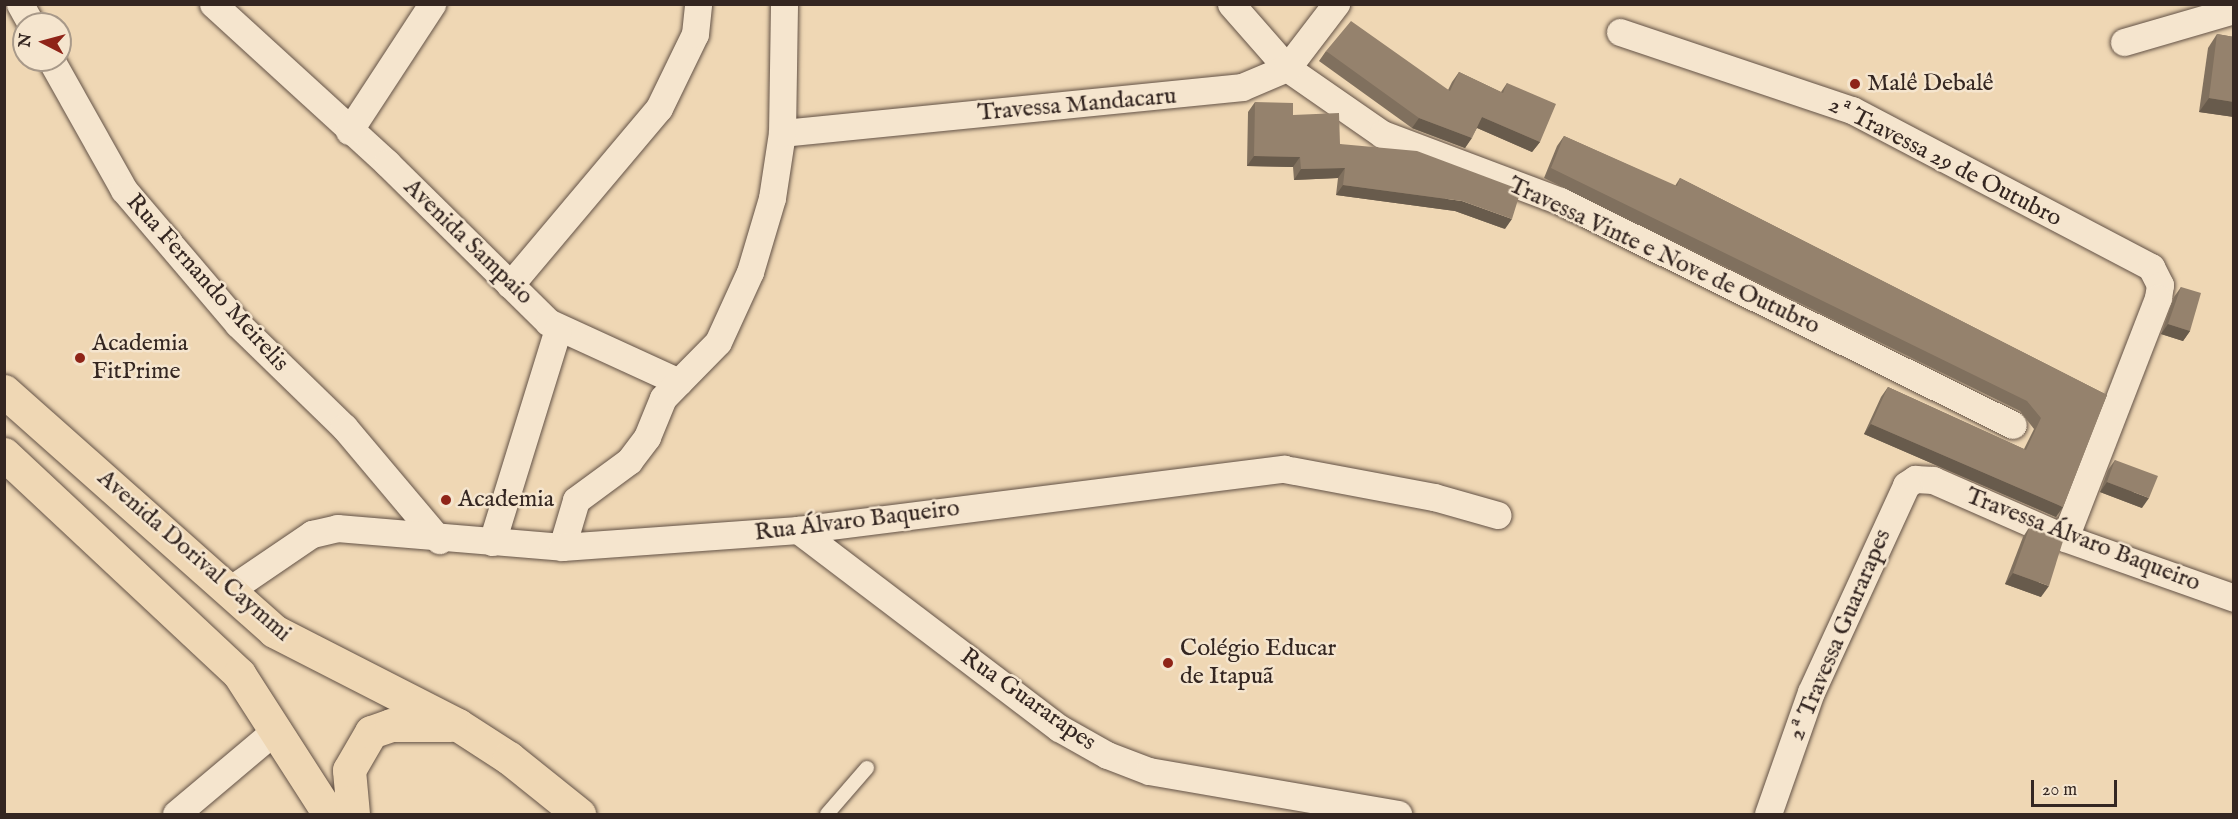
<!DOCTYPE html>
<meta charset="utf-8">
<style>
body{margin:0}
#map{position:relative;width:2238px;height:819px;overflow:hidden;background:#efd7b4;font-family:"IM FELL English",serif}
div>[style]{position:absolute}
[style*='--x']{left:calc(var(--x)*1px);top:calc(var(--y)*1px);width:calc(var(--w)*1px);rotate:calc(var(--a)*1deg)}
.roads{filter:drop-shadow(0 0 2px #635246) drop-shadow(0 0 2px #635246)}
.service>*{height:14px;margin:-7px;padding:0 7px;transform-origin:7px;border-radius:7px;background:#f5e5ce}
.minor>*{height:27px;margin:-13.5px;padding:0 13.5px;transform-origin:13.5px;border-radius:13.5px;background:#f5e5ce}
.primary>*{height:33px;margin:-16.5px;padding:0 16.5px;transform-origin:16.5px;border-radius:16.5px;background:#efd7b4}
.wall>*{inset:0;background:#80705e}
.shaded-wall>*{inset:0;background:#685b4c}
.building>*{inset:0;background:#95826d}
.dots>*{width:16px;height:16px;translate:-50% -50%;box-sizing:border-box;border:3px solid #f5e5ce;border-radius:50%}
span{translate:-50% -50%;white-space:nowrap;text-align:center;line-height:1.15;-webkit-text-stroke:5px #f5e5ce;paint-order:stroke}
.poi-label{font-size:24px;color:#342621}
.left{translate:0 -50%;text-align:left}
.street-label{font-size:24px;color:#342621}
.frame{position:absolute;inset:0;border:6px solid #342621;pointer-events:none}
.north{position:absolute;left:12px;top:12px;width:60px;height:60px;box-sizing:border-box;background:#f5e5ce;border:2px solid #a89989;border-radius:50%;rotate:276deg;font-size:16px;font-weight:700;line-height:24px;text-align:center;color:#342621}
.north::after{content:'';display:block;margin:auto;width:21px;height:27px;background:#8f2418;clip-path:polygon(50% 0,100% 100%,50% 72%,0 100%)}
.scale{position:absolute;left:2031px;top:780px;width:86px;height:27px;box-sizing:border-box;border:3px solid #342621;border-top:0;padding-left:8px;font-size:18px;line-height:21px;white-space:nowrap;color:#342621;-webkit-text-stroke:4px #f5e5ce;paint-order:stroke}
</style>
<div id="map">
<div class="roads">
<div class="service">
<div style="--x:827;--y:814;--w:61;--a:-49"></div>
</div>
<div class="minor">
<div style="--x:20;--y:4;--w:23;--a:61"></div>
<div style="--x:213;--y:4;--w:236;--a:42.4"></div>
<div style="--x:387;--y:163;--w:226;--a:44.6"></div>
<div style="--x:548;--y:322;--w:144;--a:24.6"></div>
<div style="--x:1231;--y:4;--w:85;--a:48.8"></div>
<div style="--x:1287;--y:68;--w:116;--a:34.8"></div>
<div style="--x:1382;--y:134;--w:190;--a:20.6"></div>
<div style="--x:1560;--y:201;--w:505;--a:26.31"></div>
<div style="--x:1620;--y:32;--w:245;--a:18.6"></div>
<div style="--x:1852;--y:110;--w:338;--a:27.7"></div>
<div style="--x:2151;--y:267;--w:20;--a:63"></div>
<div style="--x:2160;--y:285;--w:13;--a:99"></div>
<div style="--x:2158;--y:298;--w:257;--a:111.2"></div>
<div style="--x:2124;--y:42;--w:115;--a:-16.2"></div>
<div style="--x:51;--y:60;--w:149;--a:60.7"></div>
<div style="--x:124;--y:190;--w:176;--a:49.6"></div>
<div style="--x:238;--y:324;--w:148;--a:44.2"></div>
<div style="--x:344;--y:427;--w:148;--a:49.9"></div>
<div style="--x:349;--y:131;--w:152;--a:-56.8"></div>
<div style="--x:782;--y:133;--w:462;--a:-5.7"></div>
<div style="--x:1242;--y:87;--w:49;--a:-22.9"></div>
<div style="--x:1287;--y:68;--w:81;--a:-52.6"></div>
<div style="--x:510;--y:285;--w:231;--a:-49.9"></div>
<div style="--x:659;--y:108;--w:82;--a:-64.1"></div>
<div style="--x:695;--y:34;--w:30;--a:-84"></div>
<div style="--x:798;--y:530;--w:328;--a:37.2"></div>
<div style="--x:1059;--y:728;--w:55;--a:29.4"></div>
<div style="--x:1107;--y:755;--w:45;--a:20.9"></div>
<div style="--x:1149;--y:771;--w:253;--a:9.8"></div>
<div style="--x:492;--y:542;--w:223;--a:-72.8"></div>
<div style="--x:562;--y:547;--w:49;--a:-73.4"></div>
<div style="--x:576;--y:500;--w:66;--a:-36.3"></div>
<div style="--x:629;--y:461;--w:30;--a:-53"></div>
<div style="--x:647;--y:437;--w:42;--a:-67.7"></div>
<div style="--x:663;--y:398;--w:78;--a:-45.5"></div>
<div style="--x:718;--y:342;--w:77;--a:-65.4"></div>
<div style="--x:750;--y:272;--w:77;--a:-73.4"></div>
<div style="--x:772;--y:198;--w:66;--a:-81.3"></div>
<div style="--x:782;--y:133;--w:129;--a:-89.1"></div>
<div style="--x:228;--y:591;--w:102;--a:-34.2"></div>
<div style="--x:312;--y:534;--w:26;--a:-13"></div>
<div style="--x:337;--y:528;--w:226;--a:4.8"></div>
<div style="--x:562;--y:547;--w:237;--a:-4.1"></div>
<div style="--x:798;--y:530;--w:490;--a:-7.2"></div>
<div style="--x:1284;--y:469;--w:153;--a:10.6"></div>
<div style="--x:1434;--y:497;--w:66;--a:15.9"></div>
<div style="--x:176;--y:814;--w:132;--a:-40.1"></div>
<div style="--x:1768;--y:814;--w:129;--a:-70.6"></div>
<div style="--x:1811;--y:692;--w:228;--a:-65.3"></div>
<div style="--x:1906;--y:485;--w:11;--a:-34"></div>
<div style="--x:1915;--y:479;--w:18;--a:3"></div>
<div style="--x:1933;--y:480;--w:144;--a:23.7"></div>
<div style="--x:2065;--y:538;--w:179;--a:19.5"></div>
</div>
<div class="primary">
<div style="--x:4;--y:391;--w:361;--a:41.6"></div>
<div style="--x:274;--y:631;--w:207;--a:27.1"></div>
<div style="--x:458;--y:725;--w:61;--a:32.9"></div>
<div style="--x:509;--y:758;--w:90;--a:38.7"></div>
<div style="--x:4;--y:454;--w:322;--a:43.1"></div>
<div style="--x:239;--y:674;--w:166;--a:57.3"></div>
<div style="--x:353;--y:814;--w:44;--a:-95.2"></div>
<div style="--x:349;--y:770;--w:44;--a:-59.9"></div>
<div style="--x:371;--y:732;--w:21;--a:-19"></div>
<div style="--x:391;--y:725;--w:59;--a:0"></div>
</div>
</div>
<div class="wall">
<div style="clip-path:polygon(2217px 34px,2234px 37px,2234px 117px,2199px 112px,2208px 48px)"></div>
<div style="clip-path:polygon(1326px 51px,1448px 90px,1452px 82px,1459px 72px,1501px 92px,1507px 83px,1540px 142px,1532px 152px,1477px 128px,1465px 148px,1412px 128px,1319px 61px)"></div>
<div style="clip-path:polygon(1255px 102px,1293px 115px,1340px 144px,1505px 229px,1455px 211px,1336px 195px,1338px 178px,1294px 180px,1293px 167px,1247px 166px,1248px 112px)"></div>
<div style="clip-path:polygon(1564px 136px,1675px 186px,1680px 178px,2107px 395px,2056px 517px,1864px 434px,1881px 397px,1888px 387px,2024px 449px,2034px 429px,2020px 411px,1544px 178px,1557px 146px)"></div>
<div style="clip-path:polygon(2181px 287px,2190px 331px,2183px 341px,2161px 334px,2174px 297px)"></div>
<div style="clip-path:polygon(2115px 460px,2142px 508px,2100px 492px,2108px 470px)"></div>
<div style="clip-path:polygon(2030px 526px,2041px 597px,2005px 584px,2023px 537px)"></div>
</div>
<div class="shaded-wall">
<div style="clip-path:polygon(2209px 98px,2234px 102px,2234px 117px,2199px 112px)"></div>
<div style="clip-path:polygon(1482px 117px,1540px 142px,1532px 152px,1475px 127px)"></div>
<div style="clip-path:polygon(1419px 118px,1472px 138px,1465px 148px,1412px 128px)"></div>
<div style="clip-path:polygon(1254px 156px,1300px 157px,1293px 167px,1247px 166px)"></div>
<div style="clip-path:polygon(1345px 168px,1338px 178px,1294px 180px,1301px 169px)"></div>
<div style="clip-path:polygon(1343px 185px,1462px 201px,1512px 219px,1505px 229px,1455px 211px,1336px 195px)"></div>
<div style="clip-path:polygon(2168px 324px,2190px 331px,2183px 341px,2161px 334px)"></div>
<div style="clip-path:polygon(1871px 424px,2063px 507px,2056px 517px,1864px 434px)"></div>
<div style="clip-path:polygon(2107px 482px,2149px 498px,2142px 508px,2100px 492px)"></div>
<div style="clip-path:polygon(2013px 573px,2049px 586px,2041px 597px,2005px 584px)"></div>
</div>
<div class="building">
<div style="clip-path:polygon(1351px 21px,1450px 91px,1459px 72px,1503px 93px,1507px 83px,1556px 104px,1540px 142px,1482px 117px,1472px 138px,1419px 118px,1326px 51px)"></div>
<div style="clip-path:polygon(2217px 34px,2234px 37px,2234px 102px,2209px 98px)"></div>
<div style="clip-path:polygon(1255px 102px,1293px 103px,1293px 115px,1339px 113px,1340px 144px,1417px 151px,1521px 190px,1512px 219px,1462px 201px,1343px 185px,1345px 168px,1301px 169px,1300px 157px,1254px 156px)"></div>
<div style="clip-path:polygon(1564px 136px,1677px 186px,1680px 178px,2107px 395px,2063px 507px,1871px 424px,1888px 387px,2026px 450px,2041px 418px,2027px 401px,1551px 168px)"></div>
<div style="clip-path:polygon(2181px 287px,2201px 293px,2190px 331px,2168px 324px)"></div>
<div style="clip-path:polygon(2115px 460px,2158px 476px,2149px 498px,2107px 482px)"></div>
<div style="clip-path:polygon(2030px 526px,2063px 541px,2049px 586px,2013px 573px)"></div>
</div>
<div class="dots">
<div style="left:1855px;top:84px;background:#8f2418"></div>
<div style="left:80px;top:358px;background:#8f2418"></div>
<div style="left:446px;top:500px;background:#8f2418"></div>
<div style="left:1168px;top:663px;background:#8f2418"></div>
</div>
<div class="poi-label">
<span class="left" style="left:1867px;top:84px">Malê Debalê</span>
<span class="left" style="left:92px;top:358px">Academia<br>FitPrime</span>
<span class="left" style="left:458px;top:500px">Academia</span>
<span class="left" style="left:1180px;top:663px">Colégio Educar<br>de Itapuã</span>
</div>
<div class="street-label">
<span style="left:1077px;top:105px;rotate:-5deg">Travessa Mandacaru</span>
<span style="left:1945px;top:162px;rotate:27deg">2ª Travessa 29 de Outubro</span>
<span style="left:468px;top:242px;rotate:44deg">Avenida Sampaio</span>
<span style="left:1664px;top:256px;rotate:25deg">Travessa Vinte e Nove de Outubro</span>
<span style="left:207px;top:283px;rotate:48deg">Rua Fernando Meirelis</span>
<span style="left:857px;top:521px;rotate:-7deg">Rua Álvaro Baqueiro</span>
<span style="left:2083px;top:540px;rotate:21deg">Travessa Álvaro Baqueiro</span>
<span style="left:194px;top:556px;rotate:41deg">Avenida Dorival Caymmi</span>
<span style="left:1840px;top:635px;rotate:-67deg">2ª Travessa Guararapes</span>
<span style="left:1028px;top:700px;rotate:35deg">Rua Guararapes</span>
</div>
<div class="frame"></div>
<div class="north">N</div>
<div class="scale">20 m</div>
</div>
